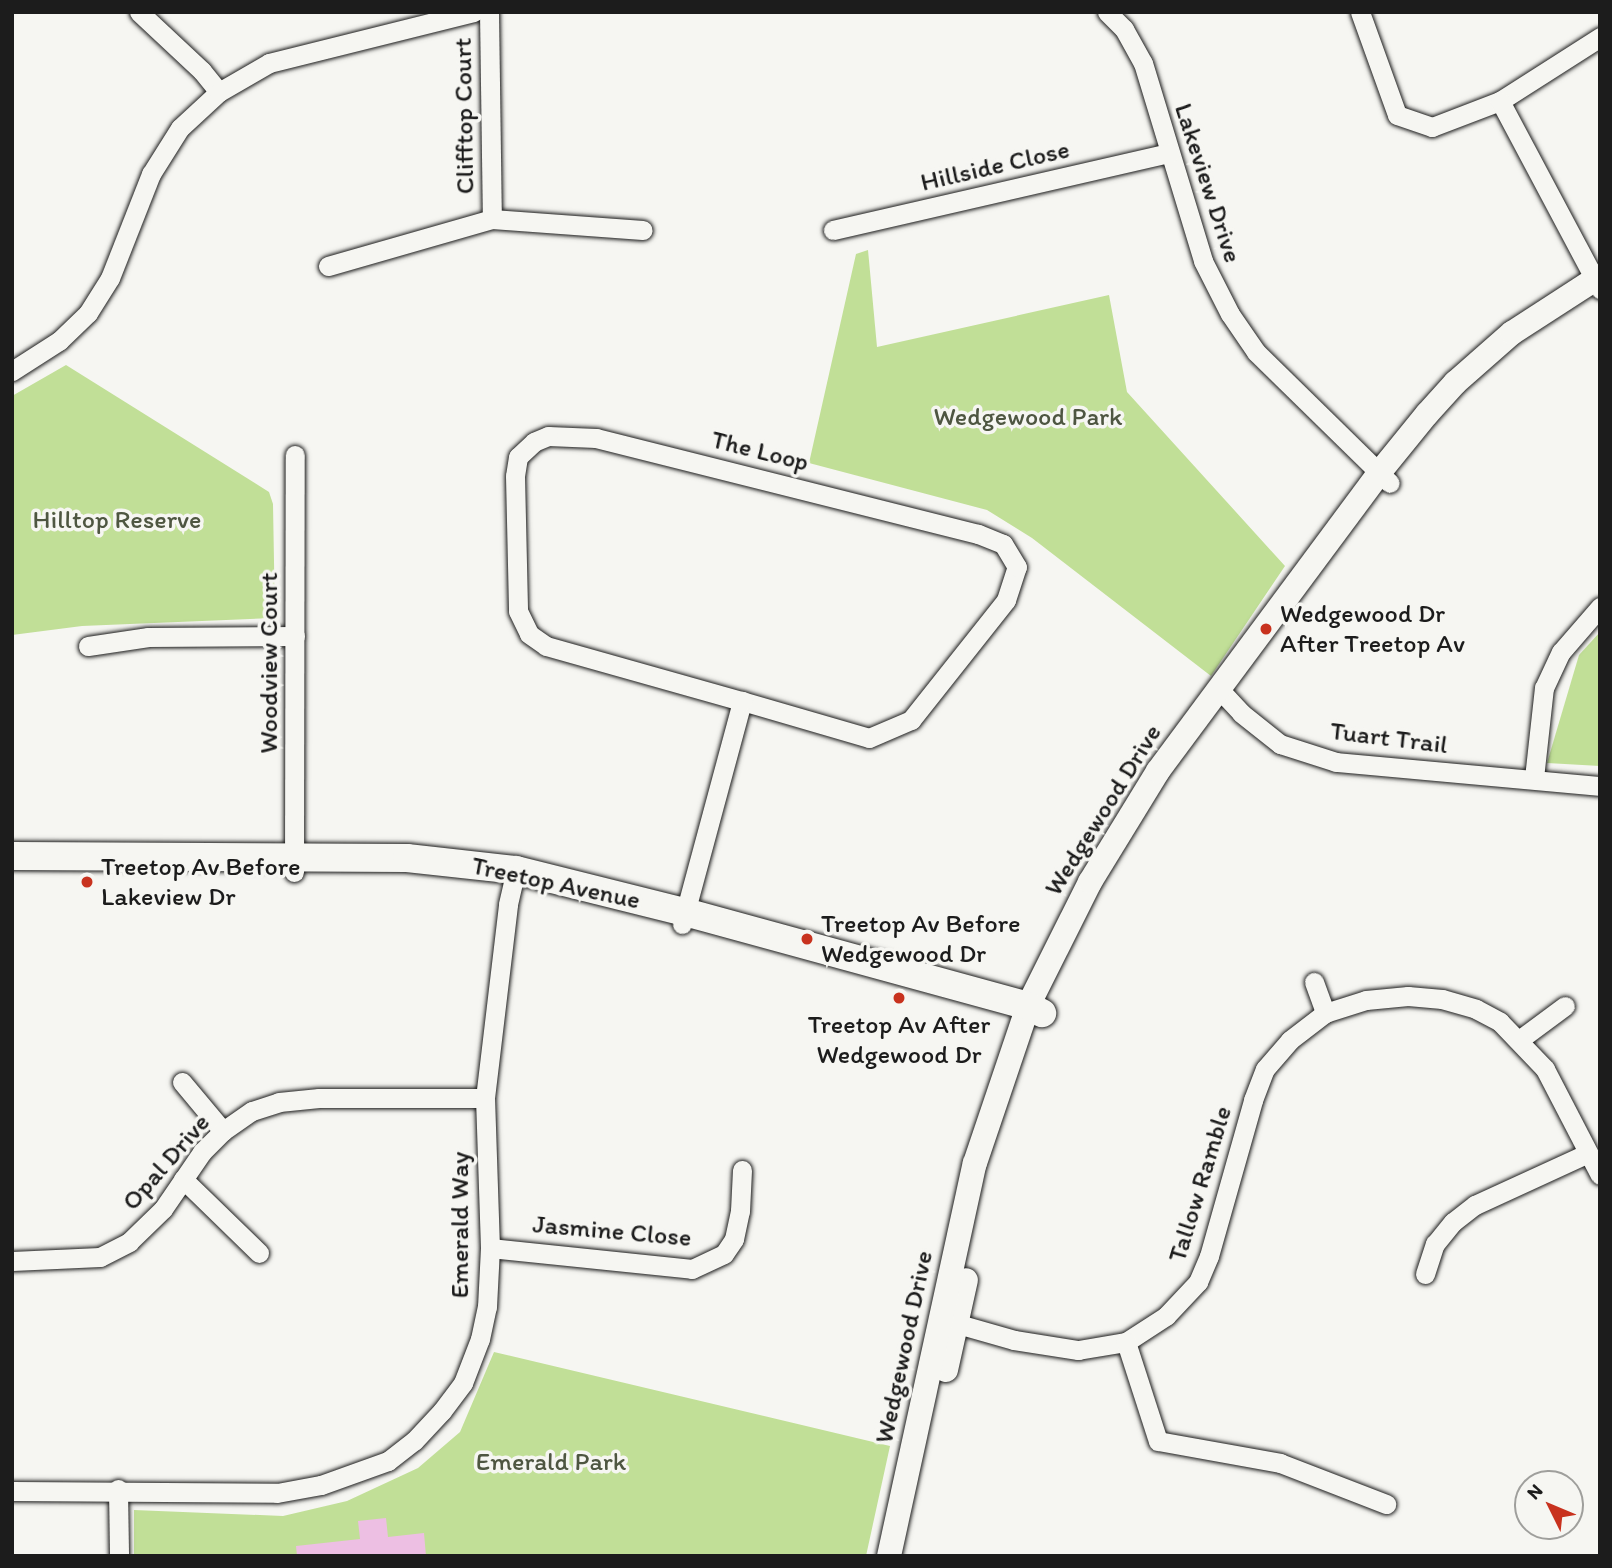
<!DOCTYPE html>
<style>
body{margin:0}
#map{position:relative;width:1612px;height:1568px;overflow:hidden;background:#f6f6f2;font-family:Itim,sans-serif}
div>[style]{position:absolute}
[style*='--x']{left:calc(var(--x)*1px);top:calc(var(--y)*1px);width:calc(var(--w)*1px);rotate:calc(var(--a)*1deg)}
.green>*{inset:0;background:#c1df97}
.building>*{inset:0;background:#edbfe3}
.roads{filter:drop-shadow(0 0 2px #1c1c1c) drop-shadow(0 0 2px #1c1c1c)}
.minor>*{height:19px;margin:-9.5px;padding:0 9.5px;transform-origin:9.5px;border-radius:9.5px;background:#f6f6f2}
.tertiary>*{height:24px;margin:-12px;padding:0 12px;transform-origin:12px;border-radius:12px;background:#f6f6f2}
.secondary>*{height:28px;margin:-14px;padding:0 14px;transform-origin:14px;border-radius:14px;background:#f6f6f2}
.dots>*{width:19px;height:19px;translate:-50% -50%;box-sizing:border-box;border:4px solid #f6f6f2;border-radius:50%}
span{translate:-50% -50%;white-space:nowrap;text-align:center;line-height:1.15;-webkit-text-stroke:7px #f6f6f2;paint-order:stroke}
.street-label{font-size:26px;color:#1c1c1c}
.park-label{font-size:26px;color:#4e5641}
.poi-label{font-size:26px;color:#1c1c1c}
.left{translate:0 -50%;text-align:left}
.frame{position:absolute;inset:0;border:14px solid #1c1c1c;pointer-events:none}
.north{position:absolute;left:1514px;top:1470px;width:70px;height:70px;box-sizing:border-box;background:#f6f6f2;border:2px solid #9f9f9c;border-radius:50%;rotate:313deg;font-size:19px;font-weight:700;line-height:28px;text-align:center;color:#1c1c1c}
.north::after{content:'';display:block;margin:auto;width:24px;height:32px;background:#c8321e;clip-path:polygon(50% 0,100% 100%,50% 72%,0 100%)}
</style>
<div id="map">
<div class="green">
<div style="clip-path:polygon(868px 250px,877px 347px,1109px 295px,1127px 392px,1285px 566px,1211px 676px,1032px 538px,987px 510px,809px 463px,856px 254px)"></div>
<div style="clip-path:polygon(66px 365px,269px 492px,273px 504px,275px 618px,82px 626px,12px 635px,12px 396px)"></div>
<div style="clip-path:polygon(1600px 632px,1600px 766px,1547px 763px,1579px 655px)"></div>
<div style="clip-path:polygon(494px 1352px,890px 1446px,866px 1556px,134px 1556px,134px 1510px,283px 1516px,347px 1501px,418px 1468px,460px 1432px)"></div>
</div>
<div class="building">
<div style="clip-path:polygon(386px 1518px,388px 1537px,424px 1533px,426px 1556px,297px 1556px,296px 1546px,360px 1539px,358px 1521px)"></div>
</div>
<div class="roads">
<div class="minor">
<div style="--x:139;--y:12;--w:86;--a:43.1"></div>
<div style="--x:202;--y:71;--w:27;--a:51"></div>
<div style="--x:489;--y:12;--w:207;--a:89.2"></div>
<div style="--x:1107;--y:12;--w:24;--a:45"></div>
<div style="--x:1124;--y:29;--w:39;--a:61"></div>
<div style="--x:1143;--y:63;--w:207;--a:73.1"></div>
<div style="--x:1203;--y:261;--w:59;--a:63"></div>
<div style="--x:1230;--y:314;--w:46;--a:55.6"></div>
<div style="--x:1256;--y:352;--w:187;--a:44.4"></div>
<div style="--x:1360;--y:12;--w:109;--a:70.2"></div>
<div style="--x:1397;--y:115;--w:37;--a:19"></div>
<div style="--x:1432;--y:127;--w:73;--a:-20.9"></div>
<div style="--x:1500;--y:101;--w:119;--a:-32.6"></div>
<div style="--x:1500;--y:101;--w:213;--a:62"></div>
<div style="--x:833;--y:230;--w:345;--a:-12.9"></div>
<div style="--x:328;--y:266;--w:171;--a:-16"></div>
<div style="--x:492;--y:219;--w:151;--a:4.2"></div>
<div style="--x:12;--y:371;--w:56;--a:-32.6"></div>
<div style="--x:59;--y:341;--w:40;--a:-44"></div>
<div style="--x:88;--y:313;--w:41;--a:-57.8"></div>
<div style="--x:110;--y:278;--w:112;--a:-68.5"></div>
<div style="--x:151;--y:174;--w:54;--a:-57.8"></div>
<div style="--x:180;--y:128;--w:53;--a:-42.7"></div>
<div style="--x:219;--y:92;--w:58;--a:-30.1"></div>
<div style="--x:269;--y:63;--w:211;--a:-14"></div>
<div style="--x:88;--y:646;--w:61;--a:-8.5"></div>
<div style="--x:148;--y:637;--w:147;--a:-0.4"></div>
<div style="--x:1219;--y:689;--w:33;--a:47"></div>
<div style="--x:1241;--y:713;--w:50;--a:38.5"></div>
<div style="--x:1280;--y:744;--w:59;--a:17.8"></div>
<div style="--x:1336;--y:762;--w:265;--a:5.2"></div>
<div style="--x:1534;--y:778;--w:91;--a:-83.7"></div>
<div style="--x:1544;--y:688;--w:40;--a:-65"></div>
<div style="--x:1561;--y:652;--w:60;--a:-49.1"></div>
<div style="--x:294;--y:872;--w:417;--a:-89.9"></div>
<div style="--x:682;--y:924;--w:231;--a:-74.9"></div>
<div style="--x:742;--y:701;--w:132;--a:16.2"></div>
<div style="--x:869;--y:738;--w:46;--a:-23.2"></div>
<div style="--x:911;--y:720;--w:153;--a:-51.6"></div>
<div style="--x:1006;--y:600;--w:35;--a:-72"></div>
<div style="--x:1017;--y:567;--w:27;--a:-121"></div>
<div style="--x:1003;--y:544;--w:27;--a:-158"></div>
<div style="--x:978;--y:534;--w:394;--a:-165.9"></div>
<div style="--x:596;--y:438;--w:48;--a:-177.6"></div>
<div style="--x:548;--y:436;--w:15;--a:157"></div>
<div style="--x:534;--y:442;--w:22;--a:137"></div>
<div style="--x:518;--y:457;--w:19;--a:99"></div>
<div style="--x:515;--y:476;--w:135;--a:88.7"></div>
<div style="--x:518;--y:611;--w:25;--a:64"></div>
<div style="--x:529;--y:634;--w:21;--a:35"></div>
<div style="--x:546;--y:646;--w:204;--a:15.7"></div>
<div style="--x:1314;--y:982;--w:33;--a:70"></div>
<div style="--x:1519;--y:1040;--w:57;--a:-36.5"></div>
<div style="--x:182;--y:1082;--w:64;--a:50.1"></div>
<div style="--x:183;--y:1179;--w:106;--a:44.2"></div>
<div style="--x:490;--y:1248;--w:203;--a:5.9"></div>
<div style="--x:692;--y:1269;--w:35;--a:-25"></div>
<div style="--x:724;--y:1254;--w:18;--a:-56"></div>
<div style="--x:734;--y:1239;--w:29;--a:-78"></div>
<div style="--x:740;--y:1211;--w:41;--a:-87.2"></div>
<div style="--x:12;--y:1261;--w:88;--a:-2.6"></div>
<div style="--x:100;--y:1257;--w:33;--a:-27"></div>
<div style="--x:129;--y:1242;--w:47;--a:-44.1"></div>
<div style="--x:163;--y:1209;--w:69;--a:-55.6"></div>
<div style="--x:202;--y:1152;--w:30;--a:-45"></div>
<div style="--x:223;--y:1131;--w:35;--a:-35"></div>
<div style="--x:252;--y:1111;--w:28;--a:-18"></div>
<div style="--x:279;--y:1102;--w:40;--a:-5.7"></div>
<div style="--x:319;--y:1098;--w:166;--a:0"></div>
<div style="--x:1425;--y:1274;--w:32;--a:-72"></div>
<div style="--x:1435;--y:1244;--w:28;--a:-51"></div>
<div style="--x:1453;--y:1222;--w:28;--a:-38"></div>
<div style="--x:1475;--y:1205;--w:122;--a:-24.7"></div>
<div style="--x:944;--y:1320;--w:73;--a:15.9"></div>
<div style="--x:1014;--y:1340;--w:65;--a:8.9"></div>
<div style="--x:1078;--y:1350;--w:49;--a:-9.5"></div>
<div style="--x:1126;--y:1342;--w:48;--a:-33"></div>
<div style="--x:1166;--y:1316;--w:47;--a:-46.7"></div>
<div style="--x:1198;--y:1282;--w:28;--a:-67"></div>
<div style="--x:1209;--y:1256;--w:162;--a:-74.2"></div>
<div style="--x:1253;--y:1100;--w:33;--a:-69"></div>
<div style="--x:1265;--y:1069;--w:38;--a:-49"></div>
<div style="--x:1290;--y:1040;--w:44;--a:-37.6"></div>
<div style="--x:1325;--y:1013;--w:43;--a:-17.6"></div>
<div style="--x:1366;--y:1000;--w:42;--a:-5.4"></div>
<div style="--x:1408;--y:996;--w:34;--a:5"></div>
<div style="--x:1442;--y:999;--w:35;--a:16"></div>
<div style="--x:1476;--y:1009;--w:27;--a:28"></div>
<div style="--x:1500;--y:1022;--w:65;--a:46.2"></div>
<div style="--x:1545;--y:1069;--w:119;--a:62.6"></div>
<div style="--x:1126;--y:1342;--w:104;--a:72.1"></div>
<div style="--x:1158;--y:1441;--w:124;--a:10.2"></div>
<div style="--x:1280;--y:1463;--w:114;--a:21.1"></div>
<div style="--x:118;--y:1489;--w:67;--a:89.1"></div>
<div style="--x:12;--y:1491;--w:265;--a:0.4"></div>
<div style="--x:277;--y:1493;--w:45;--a:-10.3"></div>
<div style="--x:321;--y:1485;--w:71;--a:-19.7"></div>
<div style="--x:388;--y:1461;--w:33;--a:-38"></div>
<div style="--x:414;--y:1441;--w:41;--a:-47"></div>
<div style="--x:442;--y:1411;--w:35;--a:-53"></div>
<div style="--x:463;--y:1383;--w:47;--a:-68.9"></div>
<div style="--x:480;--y:1339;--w:33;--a:-78"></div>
<div style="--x:487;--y:1307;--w:59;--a:-87.1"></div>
<div style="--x:490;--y:1248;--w:150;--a:-91.9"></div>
<div style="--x:485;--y:1098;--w:195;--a:-83.2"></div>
<div style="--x:508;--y:904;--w:35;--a:-77"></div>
</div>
<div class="tertiary">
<div style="--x:946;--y:1370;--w:92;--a:-77.5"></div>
<div style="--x:889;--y:1556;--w:402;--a:-77.7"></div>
<div style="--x:975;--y:1163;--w:166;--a:-71.3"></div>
<div style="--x:1028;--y:1006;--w:139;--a:-63.4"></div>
<div style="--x:1090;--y:882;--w:130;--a:-58.5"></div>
<div style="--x:1158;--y:771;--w:371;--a:-53.4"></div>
<div style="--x:1379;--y:473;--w:76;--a:-50.9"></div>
<div style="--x:1427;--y:414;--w:42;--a:-47.9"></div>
<div style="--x:1455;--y:383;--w:76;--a:-41.3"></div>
<div style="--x:1512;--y:333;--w:105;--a:-32.9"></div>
</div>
<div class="secondary">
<div style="--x:12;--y:856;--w:395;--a:0.3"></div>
<div style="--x:407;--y:858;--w:110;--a:6.3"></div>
<div style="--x:516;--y:870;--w:174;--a:14"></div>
<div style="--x:685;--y:912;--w:356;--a:15.3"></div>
<div style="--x:1028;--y:1006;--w:16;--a:27"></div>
</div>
</div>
<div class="dots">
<div style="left:1266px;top:629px;background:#c8321e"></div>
<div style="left:87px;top:882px;background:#c8321e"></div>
<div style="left:807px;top:939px;background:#c8321e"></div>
<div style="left:899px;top:998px;background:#c8321e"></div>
</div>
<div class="street-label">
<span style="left:464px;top:116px;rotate:-91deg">Clifftop Court</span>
<span style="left:995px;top:166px;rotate:-13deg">Hillside Close</span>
<span style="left:1208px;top:183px;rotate:72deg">Lakeview Drive</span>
<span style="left:760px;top:451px;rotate:14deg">The Loop</span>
<span style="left:269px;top:663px;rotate:-90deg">Woodview Court</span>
<span style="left:1389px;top:738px;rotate:7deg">Tuart Trail</span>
<span style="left:1103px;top:810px;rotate:-58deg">Wedgewood Drive</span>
<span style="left:556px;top:883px;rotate:12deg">Treetop Avenue</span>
<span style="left:166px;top:1162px;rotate:-49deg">Opal Drive</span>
<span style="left:1200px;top:1184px;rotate:-73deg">Tallow Ramble</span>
<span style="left:460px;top:1225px;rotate:-90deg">Emerald Way</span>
<span style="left:612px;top:1231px;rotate:5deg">Jasmine Close</span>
<span style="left:904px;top:1347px;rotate:-78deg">Wedgewood Drive</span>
</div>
<div class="park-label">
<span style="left:1028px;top:417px">Wedgewood Park</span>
<span style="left:117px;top:520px">Hilltop Reserve</span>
<span style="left:551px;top:1462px">Emerald Park</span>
</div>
<div class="poi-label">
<span class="left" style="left:1280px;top:629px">Wedgewood Dr<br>After Treetop Av</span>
<span class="left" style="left:101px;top:882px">Treetop Av Before<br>Lakeview Dr</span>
<span class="left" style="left:821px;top:939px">Treetop Av Before<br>Wedgewood Dr</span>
<span style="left:899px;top:1040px">Treetop Av After<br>Wedgewood Dr</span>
</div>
<div class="frame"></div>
<div class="north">N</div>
</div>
